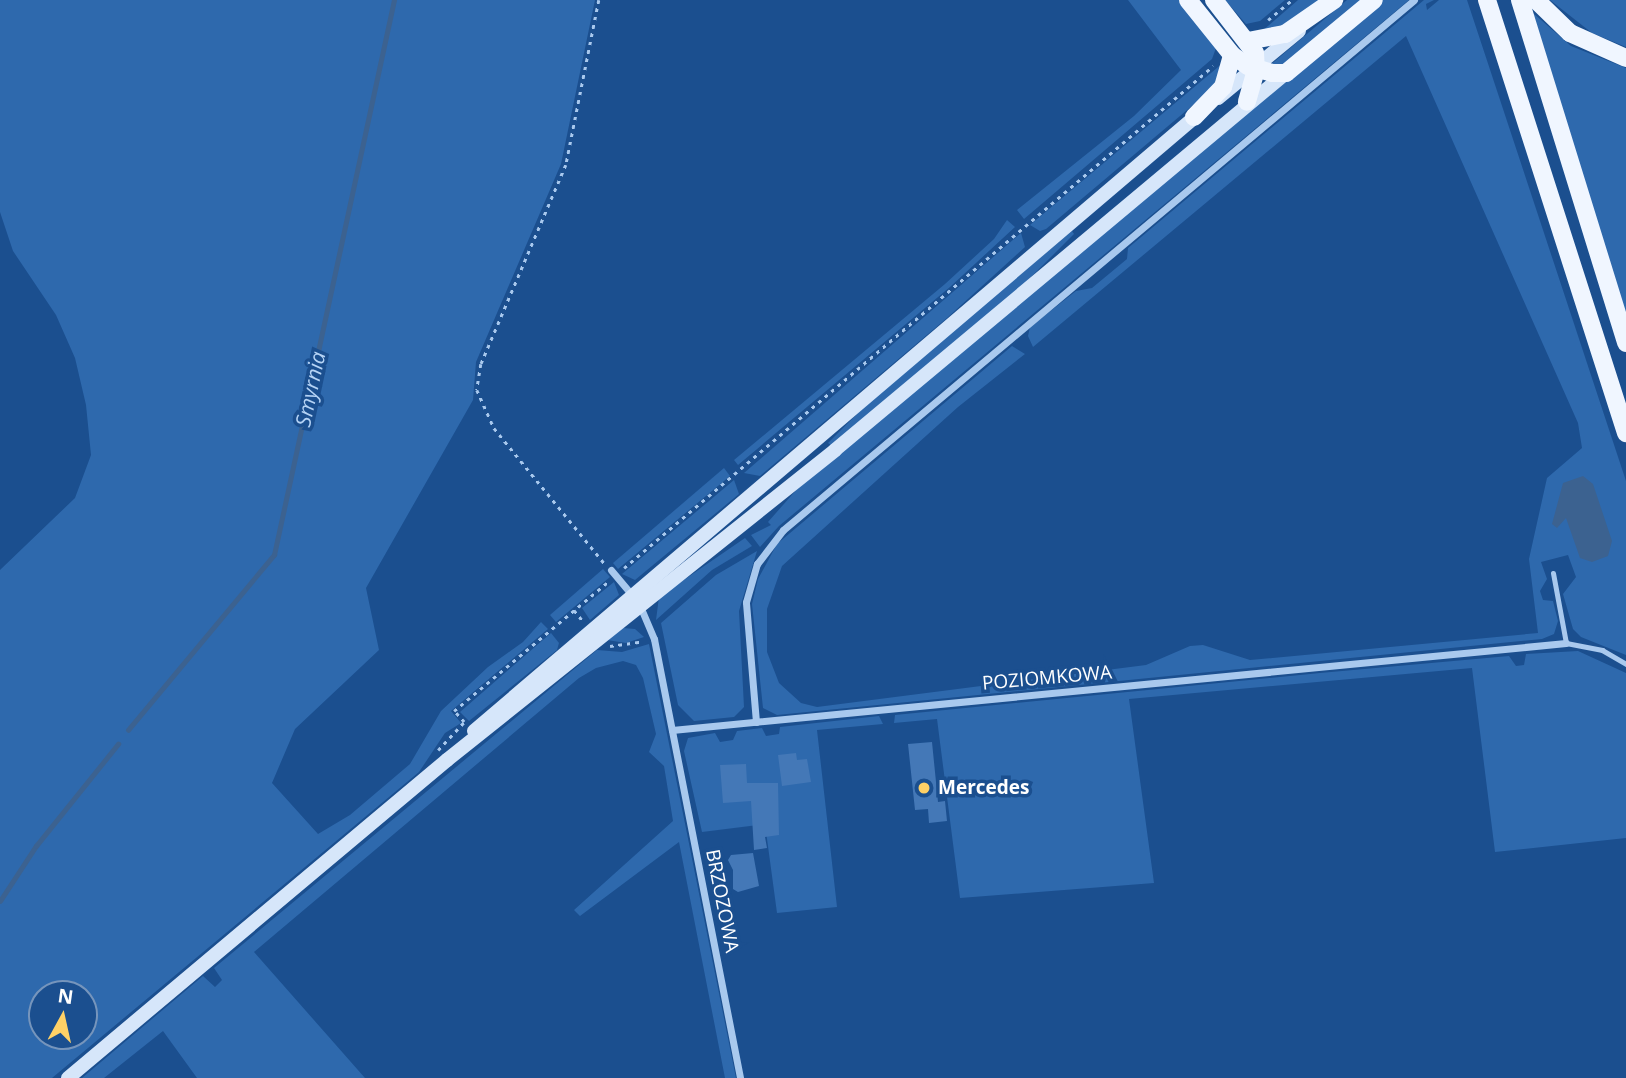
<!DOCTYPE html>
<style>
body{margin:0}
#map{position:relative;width:1626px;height:1078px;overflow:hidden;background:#1b4f8f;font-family:"Open Sans",sans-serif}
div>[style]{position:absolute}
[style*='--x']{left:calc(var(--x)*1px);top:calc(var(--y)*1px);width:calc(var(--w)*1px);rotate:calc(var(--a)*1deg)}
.green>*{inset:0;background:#2e69ad}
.water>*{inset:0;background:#3c6290}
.stream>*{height:4.5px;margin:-2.25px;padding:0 2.25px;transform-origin:2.25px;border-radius:2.25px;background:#3c6290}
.building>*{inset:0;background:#4478b7}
.path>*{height:2.5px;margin-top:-1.25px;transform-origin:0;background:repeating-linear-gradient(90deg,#a9c9ee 0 3.5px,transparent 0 8.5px)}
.service>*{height:5px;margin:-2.5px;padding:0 2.5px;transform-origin:2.5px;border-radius:2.5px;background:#a9c9ee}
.minor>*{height:7px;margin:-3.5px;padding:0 3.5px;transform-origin:3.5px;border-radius:3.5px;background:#a9c9ee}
.secondary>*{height:14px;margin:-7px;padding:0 7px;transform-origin:7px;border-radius:7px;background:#d6e6fa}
.primary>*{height:18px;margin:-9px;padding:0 9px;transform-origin:9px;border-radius:9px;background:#f0f6ff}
.dots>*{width:19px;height:19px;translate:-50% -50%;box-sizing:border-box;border:4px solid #1b4f8f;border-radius:50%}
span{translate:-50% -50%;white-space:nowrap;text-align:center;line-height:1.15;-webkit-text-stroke:7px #1b4f8f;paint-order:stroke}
.street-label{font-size:19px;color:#fff}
.poi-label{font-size:19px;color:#fff;font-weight:700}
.left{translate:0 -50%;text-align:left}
.water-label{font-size:21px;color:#b5d3f5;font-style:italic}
.north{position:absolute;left:28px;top:980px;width:70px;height:70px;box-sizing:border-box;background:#1b4f8f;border:2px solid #7695bc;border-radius:50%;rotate:8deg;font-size:19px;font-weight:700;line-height:28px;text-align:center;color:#fff}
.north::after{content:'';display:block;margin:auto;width:24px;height:32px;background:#ffd166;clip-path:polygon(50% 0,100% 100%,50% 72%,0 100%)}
</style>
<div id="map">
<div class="green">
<div style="clip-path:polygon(evenodd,0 0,595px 0,561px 164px,476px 362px,473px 400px,366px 588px,379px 650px,295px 729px,272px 783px,318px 834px,350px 815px,410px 764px,441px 711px,488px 667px,523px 642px,541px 622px,548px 629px,451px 711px,461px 723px,445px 733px,419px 772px,52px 1078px,0 1078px,0 570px,75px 498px,91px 455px,86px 405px,75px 358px,56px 315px,13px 251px,0 212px,0 0,84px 994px,84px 1036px,42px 1036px,42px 994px,84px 994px)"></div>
<div style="clip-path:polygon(1128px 0,1180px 0,1216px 48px,1212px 59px,1024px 219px,1017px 210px,1134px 116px,1181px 70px)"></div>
<div style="clip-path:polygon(1225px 0,1285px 0,1260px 21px,1246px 24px)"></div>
<div style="clip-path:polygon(1298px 0,1320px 0,1290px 25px,1261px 32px)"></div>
<div style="clip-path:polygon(1347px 0,1367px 0,1283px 67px,1268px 67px)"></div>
<div style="clip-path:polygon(1383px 0,1409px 0,779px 526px,760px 547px,751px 535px,771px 525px,768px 522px,798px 488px)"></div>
<div style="clip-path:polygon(1424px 0,1434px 0,1426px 4px,1427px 10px,1439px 0,1467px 0,1626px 481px,1626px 655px,1581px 637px,1573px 629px,1563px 594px,1576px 577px,1568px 555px,1541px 562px,1547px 579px,1540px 591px,1543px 600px,1553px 601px,1558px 621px,1554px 634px,1542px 639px,777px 715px,763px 708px,752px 604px,758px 579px,777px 544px,1012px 346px,1025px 354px,958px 407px,782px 566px,767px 609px,767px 652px,779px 683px,801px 703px,817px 707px,1146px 665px,1190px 646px,1203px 645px,1250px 660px,1538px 633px,1529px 559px,1547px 478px,1582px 448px,1578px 423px,1406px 36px,1033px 347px,1028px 336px,1030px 327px,1076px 291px,1092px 288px,1127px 259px,1128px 248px)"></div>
<div style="clip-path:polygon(1550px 0,1626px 0,1626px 47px,1592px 33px)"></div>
<div style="clip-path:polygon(1533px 13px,1571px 46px,1626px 68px,1626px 316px)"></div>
<div style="clip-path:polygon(1224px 62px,1212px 89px,1046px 229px,1040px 231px,1030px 225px)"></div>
<div style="clip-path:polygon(1007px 220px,1015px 227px,950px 287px,738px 465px,734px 460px,945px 284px,994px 239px)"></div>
<div style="clip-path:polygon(1072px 231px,1074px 234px,1025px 283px,831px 445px,828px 443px,875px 396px)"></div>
<div style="clip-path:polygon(1021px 233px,1025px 247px,947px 318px,760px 476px,744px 473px)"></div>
<div style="clip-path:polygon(724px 468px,730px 476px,618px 569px,613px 563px)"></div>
<div style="clip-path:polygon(734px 480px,739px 494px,635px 580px,622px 574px)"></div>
<div style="clip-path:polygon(745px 538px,752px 546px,712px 570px,656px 620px,659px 597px)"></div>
<div style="clip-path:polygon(757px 551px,739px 611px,744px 707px,734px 717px,694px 721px,678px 705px,661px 623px,716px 575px)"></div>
<div style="clip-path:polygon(603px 569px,610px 577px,556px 622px,550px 615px)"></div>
<div style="clip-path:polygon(614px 582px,619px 595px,590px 620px,582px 608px)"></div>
<div style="clip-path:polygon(623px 628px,635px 629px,644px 637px,626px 643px,607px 640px)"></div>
<div style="clip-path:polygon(551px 633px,559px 643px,557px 650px,469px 721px,460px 712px)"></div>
<div style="clip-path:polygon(649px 644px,736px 1078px,725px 1078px,679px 842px,580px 916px,574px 910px,673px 821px,664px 766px,649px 752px,656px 734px,643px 678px,636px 665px,623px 661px,596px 668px,579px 678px,254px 952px,365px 1078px,197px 1078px,163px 1031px,104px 1078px,82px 1078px,203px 976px,215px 987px,222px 980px,214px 968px,597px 650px,622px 652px)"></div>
<div style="clip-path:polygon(1578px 651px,1626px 673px,1626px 838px,1495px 852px,1472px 668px,1129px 699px,1154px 883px,960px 898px,937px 719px,894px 723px,895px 715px,1320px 673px,1509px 656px,1516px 666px,1524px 665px,1526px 654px)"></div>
<div style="clip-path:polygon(879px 716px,883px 724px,817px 730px,837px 907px,777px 913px,765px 824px,702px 832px,684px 751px,688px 738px,715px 733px,720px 742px,733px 740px,737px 731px,762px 728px,766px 736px,779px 734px,780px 727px)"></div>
</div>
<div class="water">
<div style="clip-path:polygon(1583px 476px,1593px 484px,1612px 541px,1608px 556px,1592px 562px,1580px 558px,1566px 518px,1557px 528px,1552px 524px,1563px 483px)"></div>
</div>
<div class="stream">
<div style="--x:128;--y:730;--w:228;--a:-50.2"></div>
<div style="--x:274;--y:555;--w:568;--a:-77.8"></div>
<div style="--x:0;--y:901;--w:66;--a:-56.8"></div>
<div style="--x:36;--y:846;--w:131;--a:-51.2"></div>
</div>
<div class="building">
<div style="clip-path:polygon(932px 742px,938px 802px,945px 801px,947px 821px,929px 823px,928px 809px,915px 810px,908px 744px)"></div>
<div style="clip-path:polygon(796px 753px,797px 760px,807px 759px,811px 782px,782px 786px,778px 755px)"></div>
<div style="clip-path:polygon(746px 764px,747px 783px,778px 783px,779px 835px,765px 837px,767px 848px,754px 850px,751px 801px,723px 803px,720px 765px)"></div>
<div style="clip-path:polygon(753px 853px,759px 886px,738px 892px,733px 889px,733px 870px,728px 860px,731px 855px)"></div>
</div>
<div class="path">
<div style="--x:599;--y:0;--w:168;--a:101.3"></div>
<div style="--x:566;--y:165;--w:216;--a:113.1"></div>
<div style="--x:481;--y:364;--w:26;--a:99"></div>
<div style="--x:477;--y:390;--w:42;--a:65.9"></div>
<div style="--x:494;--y:428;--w:174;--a:50.8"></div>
<div style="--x:1268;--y:20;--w:31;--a:-40"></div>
<div style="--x:624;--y:568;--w:774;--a:-40.44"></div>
<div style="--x:574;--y:610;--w:14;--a:51"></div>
<div style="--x:610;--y:646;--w:34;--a:-8"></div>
<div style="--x:438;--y:750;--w:38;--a:-47"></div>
<div style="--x:464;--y:722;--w:15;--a:-132"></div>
<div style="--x:454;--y:711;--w:202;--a:-40"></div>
</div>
<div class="service">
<div style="--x:1553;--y:573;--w:71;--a:79.5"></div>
<div style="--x:1566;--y:643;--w:37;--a:11"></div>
<div style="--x:1602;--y:650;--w:28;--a:30"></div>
</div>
<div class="minor">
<div style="--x:611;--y:570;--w:34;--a:50"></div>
<div style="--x:640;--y:606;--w:36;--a:67"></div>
<div style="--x:654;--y:639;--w:447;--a:78.9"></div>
<div style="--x:756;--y:722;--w:120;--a:-94.8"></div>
<div style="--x:746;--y:602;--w:40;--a:-74"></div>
<div style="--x:757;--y:564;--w:43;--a:-52.6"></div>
<div style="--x:783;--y:530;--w:824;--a:-40.03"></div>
<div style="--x:672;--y:730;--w:898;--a:-5.56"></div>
</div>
<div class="secondary">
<div style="--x:1218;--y:98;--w:105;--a:-39.6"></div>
<div style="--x:474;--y:731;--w:956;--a:-40.42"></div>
<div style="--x:68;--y:1078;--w:495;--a:-40"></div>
<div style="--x:447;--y:760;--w:497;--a:-38.6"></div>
<div style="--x:835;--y:450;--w:588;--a:-39.89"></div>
</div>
<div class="primary">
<div style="--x:1188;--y:0;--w:70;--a:51.3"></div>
<div style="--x:1232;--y:55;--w:19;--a:35"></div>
<div style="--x:1248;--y:66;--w:25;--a:16"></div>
<div style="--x:1272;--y:73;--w:14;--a:0"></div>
<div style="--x:1286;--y:73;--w:114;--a:-39.7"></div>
<div style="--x:1214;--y:0;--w:67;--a:52.3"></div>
<div style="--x:1255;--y:53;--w:17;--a:87"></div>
<div style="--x:1256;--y:70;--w:33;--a:106"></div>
<div style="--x:1487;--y:0;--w:455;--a:72.2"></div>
<div style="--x:1520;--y:0;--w:359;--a:72.8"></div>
<div style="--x:1536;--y:0;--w:47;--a:44.1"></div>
<div style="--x:1570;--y:33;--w:61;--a:24.1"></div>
<div style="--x:1248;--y:41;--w:38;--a:-11"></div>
<div style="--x:1285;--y:34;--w:60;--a:-34.8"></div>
<div style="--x:1194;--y:117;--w:42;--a:-46"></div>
<div style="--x:1223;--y:87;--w:33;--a:-74"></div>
</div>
<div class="dots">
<div style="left:924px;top:788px;background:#ffd166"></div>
</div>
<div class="street-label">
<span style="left:1047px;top:678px;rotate:-5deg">POZIOMKOWA</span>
<span style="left:722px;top:901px;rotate:79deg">BRZOZOWA</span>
</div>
<div class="poi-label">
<span class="left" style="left:938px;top:788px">Mercedes</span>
</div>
<div class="water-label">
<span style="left:310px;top:389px;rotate:-78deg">Smyrnia</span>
</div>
<div class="north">N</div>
</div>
